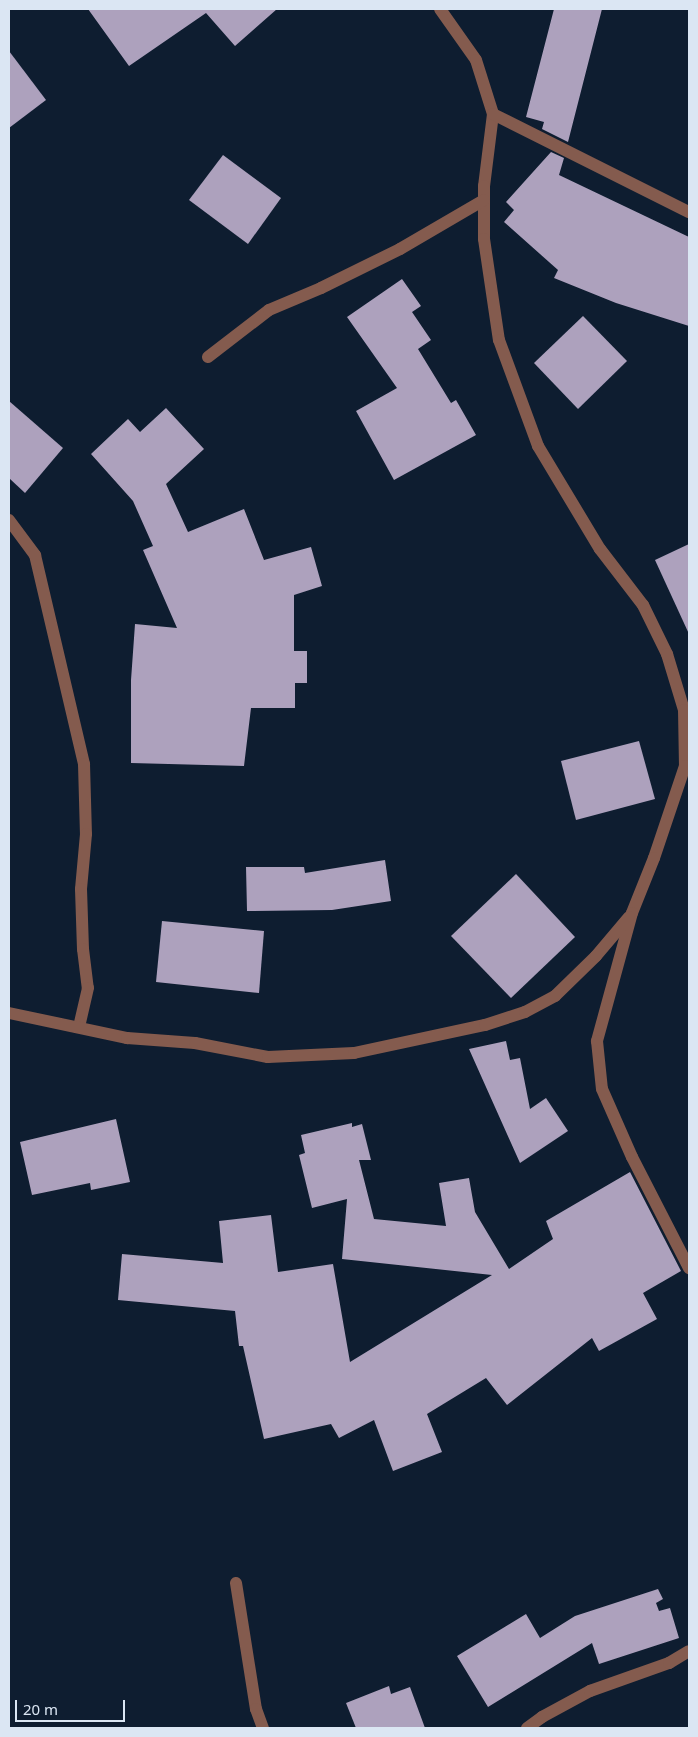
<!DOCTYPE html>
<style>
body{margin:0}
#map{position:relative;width:698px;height:1737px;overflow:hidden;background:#0e1d30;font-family:"Noto Sans",sans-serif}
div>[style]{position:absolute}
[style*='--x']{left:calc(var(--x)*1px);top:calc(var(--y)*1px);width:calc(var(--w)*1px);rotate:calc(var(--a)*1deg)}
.building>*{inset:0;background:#ada1bd}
.minor>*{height:12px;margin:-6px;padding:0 6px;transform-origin:6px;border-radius:6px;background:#845b4e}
span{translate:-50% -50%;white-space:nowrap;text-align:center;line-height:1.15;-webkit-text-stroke:5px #0e1d30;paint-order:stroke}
.frame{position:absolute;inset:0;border:10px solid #dbe6f3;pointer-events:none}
.scale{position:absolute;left:15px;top:1700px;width:110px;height:22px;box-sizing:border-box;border:2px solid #dbe6f3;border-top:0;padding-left:6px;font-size:15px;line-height:18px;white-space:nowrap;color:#dbe6f3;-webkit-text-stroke:4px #0e1d30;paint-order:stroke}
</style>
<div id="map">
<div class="building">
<div style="clip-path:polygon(88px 9px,277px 9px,235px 46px,206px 13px,129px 66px)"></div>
<div style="clip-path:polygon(554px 9px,602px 9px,568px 142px,542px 129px,544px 122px,526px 117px)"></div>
<div style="clip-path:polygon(9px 51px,46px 100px,9px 128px)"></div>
<div style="clip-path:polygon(551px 152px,564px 158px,559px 175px,689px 237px,689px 326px,616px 303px,554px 278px,558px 270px,504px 222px,514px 210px,506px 202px)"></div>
<div style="clip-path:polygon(223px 155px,281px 198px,248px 244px,189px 200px)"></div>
<div style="clip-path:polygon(402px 279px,421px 306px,412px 312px,431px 340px,418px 349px,451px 403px,456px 400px,476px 435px,394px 480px,356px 411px,397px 388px,347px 317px)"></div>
<div style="clip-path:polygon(583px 316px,627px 361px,578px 409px,534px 363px)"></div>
<div style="clip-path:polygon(9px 401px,63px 448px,25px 493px,9px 478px)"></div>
<div style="clip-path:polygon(166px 408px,204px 449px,166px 484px,188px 532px,244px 509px,264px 560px,311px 547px,322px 586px,294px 595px,294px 651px,307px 651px,307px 683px,295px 683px,295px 708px,251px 708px,244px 766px,131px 763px,131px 680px,135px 624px,177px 628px,143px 550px,153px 546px,133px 501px,91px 454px,128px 419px,140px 432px)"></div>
<div style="clip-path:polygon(689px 544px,689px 634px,655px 560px)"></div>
<div style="clip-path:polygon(639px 741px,655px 799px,576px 820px,561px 761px)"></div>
<div style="clip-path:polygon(385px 860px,391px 901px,332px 910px,247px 911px,246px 867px,304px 867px,305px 873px)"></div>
<div style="clip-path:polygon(516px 874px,575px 937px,511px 998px,451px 936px)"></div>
<div style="clip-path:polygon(162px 921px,264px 931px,259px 993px,156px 982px)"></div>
<div style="clip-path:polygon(506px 1041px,510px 1060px,520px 1058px,530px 1109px,546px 1098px,568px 1131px,520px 1163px,469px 1049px)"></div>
<div style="clip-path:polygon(116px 1119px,130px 1182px,91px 1190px,90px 1183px,32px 1195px,20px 1142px)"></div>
<div style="clip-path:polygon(352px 1123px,352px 1127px,362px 1124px,371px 1160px,359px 1160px,374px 1219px,446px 1226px,439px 1183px,469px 1178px,475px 1212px,509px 1269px,553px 1239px,546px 1221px,630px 1172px,681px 1271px,643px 1293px,657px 1319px,599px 1351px,592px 1338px,507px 1405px,486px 1378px,427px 1414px,442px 1452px,393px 1471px,374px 1420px,339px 1438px,331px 1424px,264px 1439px,243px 1346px,239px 1346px,235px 1311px,118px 1300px,122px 1254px,223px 1263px,219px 1221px,271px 1215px,278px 1272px,333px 1264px,350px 1362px,492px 1275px,342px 1259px,347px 1199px,312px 1208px,299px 1155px,305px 1153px,301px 1135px)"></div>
<div style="clip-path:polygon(658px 1589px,663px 1599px,656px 1603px,659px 1611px,670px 1608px,679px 1638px,599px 1664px,592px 1643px,488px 1707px,457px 1656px,526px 1614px,540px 1638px,575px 1616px)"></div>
<div style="clip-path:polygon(389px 1686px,391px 1694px,410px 1687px,425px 1728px,356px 1728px,346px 1703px)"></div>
</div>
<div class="minor">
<div style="--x:440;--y:9;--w:62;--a:54.8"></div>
<div style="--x:476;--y:60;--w:57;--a:72.5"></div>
<div style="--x:493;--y:114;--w:73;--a:97.1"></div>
<div style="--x:484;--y:186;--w:53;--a:90"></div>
<div style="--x:484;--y:239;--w:102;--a:81.6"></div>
<div style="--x:499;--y:340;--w:113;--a:69.8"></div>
<div style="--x:538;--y:446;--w:120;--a:59"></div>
<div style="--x:600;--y:549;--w:71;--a:52.5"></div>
<div style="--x:643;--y:605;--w:55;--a:63.9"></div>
<div style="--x:667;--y:654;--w:59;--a:73.1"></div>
<div style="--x:684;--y:710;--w:56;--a:89"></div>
<div style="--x:685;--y:766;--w:97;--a:108.6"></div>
<div style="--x:654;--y:858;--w:59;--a:111.8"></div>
<div style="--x:632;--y:913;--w:133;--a:105.3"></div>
<div style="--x:597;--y:1041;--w:48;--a:84.1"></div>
<div style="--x:602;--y:1089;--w:74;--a:66.2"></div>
<div style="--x:632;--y:1157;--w:125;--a:62.8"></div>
<div style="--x:493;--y:114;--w:219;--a:26.6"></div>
<div style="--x:208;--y:357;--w:77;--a:-37.6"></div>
<div style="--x:269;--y:310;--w:56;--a:-22.9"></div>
<div style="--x:321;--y:288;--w:88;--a:-26.3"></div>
<div style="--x:400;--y:249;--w:97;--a:-30.3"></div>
<div style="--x:9;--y:520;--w:44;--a:53.4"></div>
<div style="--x:35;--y:555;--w:215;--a:76.8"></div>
<div style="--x:84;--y:764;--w:70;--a:88.4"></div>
<div style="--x:86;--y:834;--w:55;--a:95.2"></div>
<div style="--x:81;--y:889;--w:60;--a:88.1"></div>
<div style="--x:83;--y:949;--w:39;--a:83"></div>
<div style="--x:88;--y:988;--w:40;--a:103"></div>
<div style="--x:9;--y:1013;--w:121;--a:12"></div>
<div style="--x:127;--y:1038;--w:68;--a:4.2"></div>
<div style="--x:195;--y:1043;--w:74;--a:10.9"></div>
<div style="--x:268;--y:1057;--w:86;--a:-2.7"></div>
<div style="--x:354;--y:1053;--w:134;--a:-12.1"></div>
<div style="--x:485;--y:1025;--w:42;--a:-18"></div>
<div style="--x:525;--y:1012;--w:34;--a:-28"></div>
<div style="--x:555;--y:996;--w:57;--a:-44.3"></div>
<div style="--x:596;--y:956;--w:51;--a:-49.8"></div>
<div style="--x:236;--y:1583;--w:128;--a:81"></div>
<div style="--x:256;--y:1709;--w:20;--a:70"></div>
<div style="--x:527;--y:1728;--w:19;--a:-36"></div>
<div style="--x:542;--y:1717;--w:55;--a:-28.4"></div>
<div style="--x:590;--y:1691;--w:84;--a:-19.5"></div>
<div style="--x:669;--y:1663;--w:23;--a:-31"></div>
</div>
<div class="frame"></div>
<div class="scale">20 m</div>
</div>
